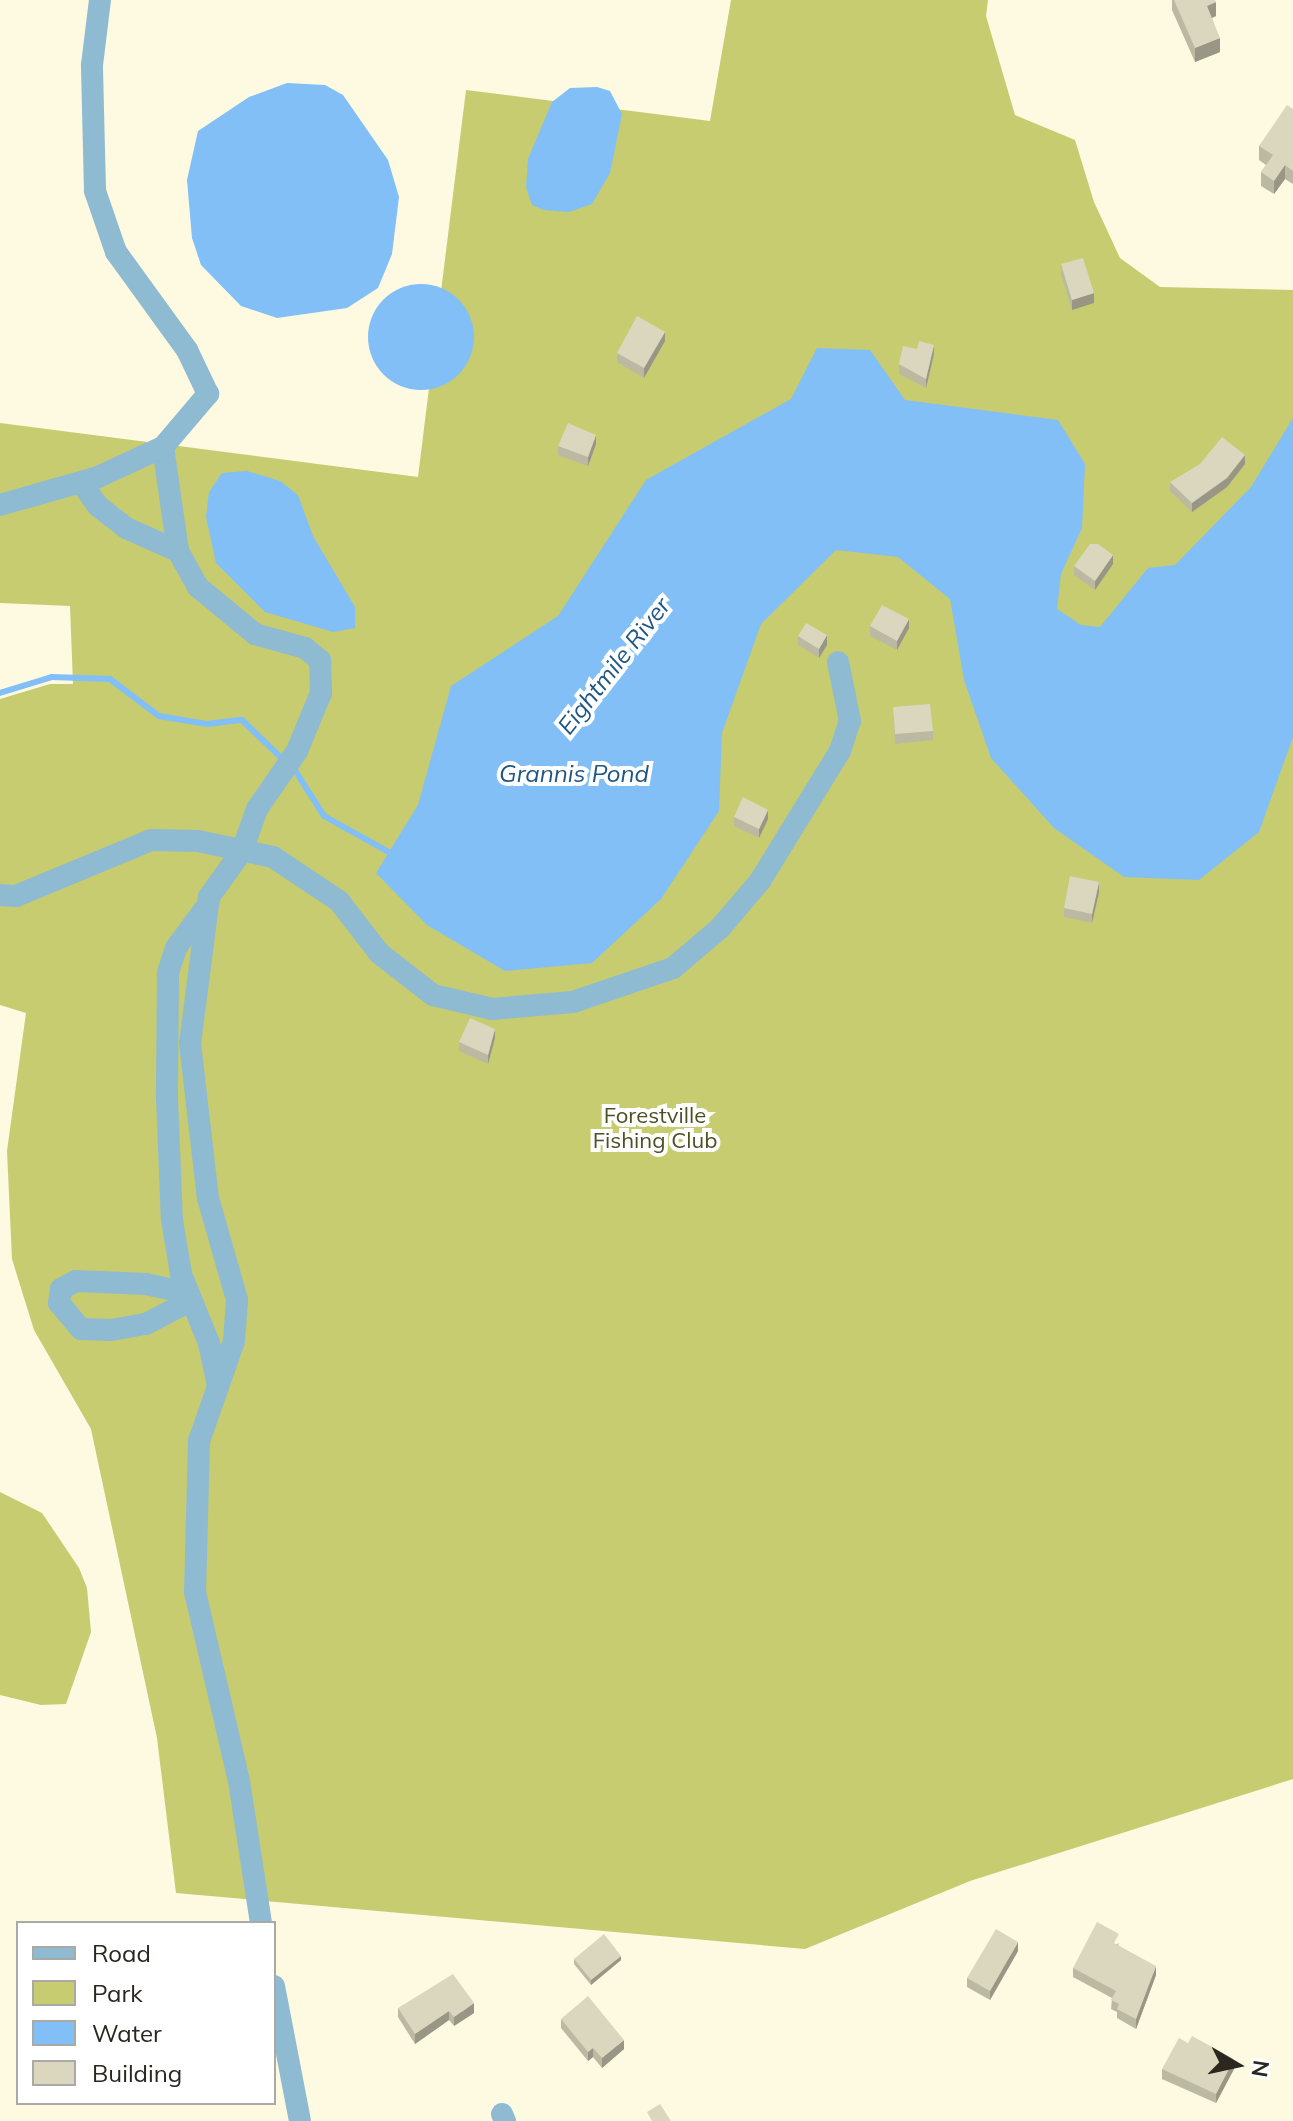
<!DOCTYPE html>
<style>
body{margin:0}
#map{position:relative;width:1293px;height:2121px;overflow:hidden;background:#fef9e1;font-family:Mulish,sans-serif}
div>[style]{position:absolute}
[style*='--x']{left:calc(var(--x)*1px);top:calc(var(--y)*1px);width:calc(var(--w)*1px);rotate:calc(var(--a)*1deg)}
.green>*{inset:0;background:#c6cc6f}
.water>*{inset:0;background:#81bff6}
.round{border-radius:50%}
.stream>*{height:6px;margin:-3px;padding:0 3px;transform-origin:3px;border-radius:3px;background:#81bff6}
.minor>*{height:22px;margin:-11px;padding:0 11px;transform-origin:11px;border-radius:11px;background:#8ebad2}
.wall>*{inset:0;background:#bcb9a3}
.shaded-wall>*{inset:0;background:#999685}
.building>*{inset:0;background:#dbd7be}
span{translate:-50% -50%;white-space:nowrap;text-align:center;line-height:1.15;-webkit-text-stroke:8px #fff;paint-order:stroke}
.park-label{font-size:22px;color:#4d5025}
.water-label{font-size:24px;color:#1e5684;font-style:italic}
.legend{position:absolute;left:16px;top:1921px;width:260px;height:184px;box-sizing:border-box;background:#fff;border:2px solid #a9a9a5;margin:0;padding:10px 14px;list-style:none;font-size:24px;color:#29271e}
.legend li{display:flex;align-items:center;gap:16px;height:40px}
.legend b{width:40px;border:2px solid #a9a9a5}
.north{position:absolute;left:1197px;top:2025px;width:80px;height:80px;-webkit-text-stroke:6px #fff;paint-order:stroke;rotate:99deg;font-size:22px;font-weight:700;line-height:32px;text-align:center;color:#29271e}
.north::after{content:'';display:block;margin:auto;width:28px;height:36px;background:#29271e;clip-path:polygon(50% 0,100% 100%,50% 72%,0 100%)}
</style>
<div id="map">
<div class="green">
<div style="clip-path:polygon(731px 0,988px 0,986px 16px,1015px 115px,1075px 140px,1094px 202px,1120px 258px,1160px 287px,1293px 290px,1293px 1779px,970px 1881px,805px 1949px,176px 1893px,157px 1738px,91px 1429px,34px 1330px,12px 1259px,7px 1151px,26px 1013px,0 1005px,0 699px,50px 684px,73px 684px,70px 606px,0 603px,0 423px,418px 477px,466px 90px,710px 121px)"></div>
<div style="clip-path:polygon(0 1492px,42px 1513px,79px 1568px,87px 1588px,91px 1632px,66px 1704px,41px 1705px,0 1695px)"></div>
</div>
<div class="water">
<div style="clip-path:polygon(287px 83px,325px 85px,343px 95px,388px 160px,399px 197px,392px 254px,378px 288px,347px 308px,277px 318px,241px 306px,201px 265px,192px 238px,187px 180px,198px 131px,249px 97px)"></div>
<div style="clip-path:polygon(597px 87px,610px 91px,622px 114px,610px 173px,592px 204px,569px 212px,544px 210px,532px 205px,526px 187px,528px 159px,552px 102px,570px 88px)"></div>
<div class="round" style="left:368px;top:284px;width:106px;height:106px"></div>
<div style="clip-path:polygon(817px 348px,870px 350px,905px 400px,1058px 420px,1085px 464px,1082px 528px,1061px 574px,1057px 609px,1081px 625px,1100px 627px,1148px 568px,1175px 565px,1251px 487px,1293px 418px,1293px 737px,1259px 832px,1199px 880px,1124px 877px,1054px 828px,991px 758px,964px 680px,950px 599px,898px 557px,836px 550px,761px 624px,722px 733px,719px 811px,661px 899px,592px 963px,505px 971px,427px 925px,376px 873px,418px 805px,451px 686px,558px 616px,646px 480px,791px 399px)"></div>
<div style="clip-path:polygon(247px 471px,280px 481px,298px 495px,313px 536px,355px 607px,355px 628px,333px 632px,265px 612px,216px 563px,206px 517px,209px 492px,222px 473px)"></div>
</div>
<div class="stream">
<div style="--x:0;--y:693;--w:54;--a:-17.1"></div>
<div style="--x:52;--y:677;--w:58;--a:2"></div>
<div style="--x:110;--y:679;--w:61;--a:37.1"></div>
<div style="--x:159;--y:716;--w:49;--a:9.5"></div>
<div style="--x:207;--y:724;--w:35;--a:-7"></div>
<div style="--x:242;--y:720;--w:75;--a:43.9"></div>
<div style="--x:296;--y:772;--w:52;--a:57.5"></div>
<div style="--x:324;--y:816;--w:80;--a:29.1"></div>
</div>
<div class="minor">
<div style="--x:163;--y:447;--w:105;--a:81.8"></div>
<div style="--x:178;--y:551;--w:41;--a:60.9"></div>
<div style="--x:198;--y:587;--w:74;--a:39.5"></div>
<div style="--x:255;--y:634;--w:52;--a:15.6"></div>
<div style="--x:305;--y:648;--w:19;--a:39"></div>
<div style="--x:320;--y:660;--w:33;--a:88"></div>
<div style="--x:321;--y:693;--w:63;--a:112.5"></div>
<div style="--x:297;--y:751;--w:70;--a:124.6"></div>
<div style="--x:257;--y:809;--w:45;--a:109.7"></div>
<div style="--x:242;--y:851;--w:57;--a:125.7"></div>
<div style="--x:209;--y:897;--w:147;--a:97.4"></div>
<div style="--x:190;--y:1043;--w:156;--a:83.4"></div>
<div style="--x:208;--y:1198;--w:106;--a:74.1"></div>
<div style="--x:237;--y:1300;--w:41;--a:94.2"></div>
<div style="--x:234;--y:1341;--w:106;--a:109.3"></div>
<div style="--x:199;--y:1441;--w:151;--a:91.5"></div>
<div style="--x:195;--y:1592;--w:194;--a:76.9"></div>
<div style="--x:239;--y:1781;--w:144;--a:81.2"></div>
<div style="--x:81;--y:482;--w:29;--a:55"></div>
<div style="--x:98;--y:506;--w:36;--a:38"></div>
<div style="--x:126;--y:528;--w:57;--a:23.9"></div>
<div style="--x:0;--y:505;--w:102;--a:-15.9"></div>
<div style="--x:98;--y:477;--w:72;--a:-24.8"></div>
<div style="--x:163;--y:447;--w:70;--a:-49.7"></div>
<div style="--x:208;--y:394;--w:49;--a:-115.5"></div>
<div style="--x:187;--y:350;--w:121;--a:-125.9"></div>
<div style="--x:116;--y:252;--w:65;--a:-109"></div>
<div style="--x:95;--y:191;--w:126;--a:-91.4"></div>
<div style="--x:92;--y:65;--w:65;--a:-83"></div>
<div style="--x:0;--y:895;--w:16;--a:4"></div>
<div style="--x:16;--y:896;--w:146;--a:-22.5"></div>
<div style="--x:151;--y:840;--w:47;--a:1.2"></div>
<div style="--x:198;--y:841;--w:77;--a:12"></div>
<div style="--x:273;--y:857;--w:79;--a:33.7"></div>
<div style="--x:339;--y:901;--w:66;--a:52.4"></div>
<div style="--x:379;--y:953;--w:68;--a:37.9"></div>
<div style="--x:433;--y:995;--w:61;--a:13.3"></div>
<div style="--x:492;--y:1009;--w:81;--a:-4.9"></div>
<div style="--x:573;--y:1002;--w:106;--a:-18.8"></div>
<div style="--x:673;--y:968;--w:62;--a:-40.4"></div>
<div style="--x:720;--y:928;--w:62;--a:-49.6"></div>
<div style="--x:760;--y:881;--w:153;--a:-58.4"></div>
<div style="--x:840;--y:751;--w:32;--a:-72"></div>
<div style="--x:850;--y:721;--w:60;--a:-101.5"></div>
<div style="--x:204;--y:910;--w:47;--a:126.4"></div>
<div style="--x:176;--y:948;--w:26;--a:108"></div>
<div style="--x:168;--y:973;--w:125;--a:90.5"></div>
<div style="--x:167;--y:1098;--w:122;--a:87.7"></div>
<div style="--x:172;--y:1220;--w:55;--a:80.5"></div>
<div style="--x:181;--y:1274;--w:74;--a:67.9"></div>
<div style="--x:209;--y:1343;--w:40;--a:78"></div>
<div style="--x:187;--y:1293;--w:42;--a:-167.6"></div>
<div style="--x:146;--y:1284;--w:70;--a:-177.5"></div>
<div style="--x:76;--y:1281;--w:17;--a:152"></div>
<div style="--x:61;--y:1289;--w:14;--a:98"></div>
<div style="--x:59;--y:1303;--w:34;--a:50"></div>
<div style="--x:81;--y:1329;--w:30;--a:2"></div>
<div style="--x:111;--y:1330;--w:36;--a:-10"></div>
<div style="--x:146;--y:1324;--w:50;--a:-27.6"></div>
<div style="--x:274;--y:1986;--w:137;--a:79.1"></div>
<div style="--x:502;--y:2114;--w:8;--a:67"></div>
</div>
<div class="wall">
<div style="clip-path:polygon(1172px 0,1215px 0,1216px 16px,1212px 18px,1220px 52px,1195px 62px,1172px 10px)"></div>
<div style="clip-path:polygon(1293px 109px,1293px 184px,1285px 179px,1274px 194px,1261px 186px,1261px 172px,1266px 165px,1259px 160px,1259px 146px)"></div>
<div style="clip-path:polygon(1061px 264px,1094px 303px,1072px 310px,1061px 274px)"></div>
<div style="clip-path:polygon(665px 341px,644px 378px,617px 362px,617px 353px)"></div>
<div style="clip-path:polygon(934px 354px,926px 388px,899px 374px,899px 364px)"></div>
<div style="clip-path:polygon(596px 444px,588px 466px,558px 455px,558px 446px)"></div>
<div style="clip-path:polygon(1245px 464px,1227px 487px,1192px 512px,1170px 491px,1170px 482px)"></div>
<div style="clip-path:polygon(1113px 564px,1095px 590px,1074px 575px,1074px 566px)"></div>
<div style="clip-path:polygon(870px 626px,909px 628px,897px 650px,870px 636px)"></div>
<div style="clip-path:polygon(798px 636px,827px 645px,819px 658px,798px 645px)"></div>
<div style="clip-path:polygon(893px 707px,933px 731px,933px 740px,895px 744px)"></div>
<div style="clip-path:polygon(734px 817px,768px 819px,759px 838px,734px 826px)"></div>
<div style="clip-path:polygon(1099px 892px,1092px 923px,1064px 917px,1064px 908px)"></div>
<div style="clip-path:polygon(495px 1038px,488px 1064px,459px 1051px,459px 1042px)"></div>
<div style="clip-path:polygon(1119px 1943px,1118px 1945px,1156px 1975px,1136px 2029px,1117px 2018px,1117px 2012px,1111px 2009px,1112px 1998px,1073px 1977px,1073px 1968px)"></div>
<div style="clip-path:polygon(1018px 1951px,990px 2000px,967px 1987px,967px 1978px)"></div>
<div style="clip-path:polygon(574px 1959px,621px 1960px,591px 1985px,574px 1964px)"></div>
<div style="clip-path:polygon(398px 2008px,474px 2013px,454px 2026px,449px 2020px,415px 2044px,398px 2017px)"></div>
<div style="clip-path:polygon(561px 2019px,624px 2049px,602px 2068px,593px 2057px,588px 2061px,561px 2028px)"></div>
<div style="clip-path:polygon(1162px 2069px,1234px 2069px,1216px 2103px,1162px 2079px)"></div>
</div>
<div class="shaded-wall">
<div style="clip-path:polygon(1216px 2px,1216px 16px,1207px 20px,1207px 6px)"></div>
<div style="clip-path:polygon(1220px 38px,1220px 52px,1195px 62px,1195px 48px)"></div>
<div style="clip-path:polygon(1285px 165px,1285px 179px,1274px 194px,1274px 181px)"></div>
<div style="clip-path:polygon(1094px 293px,1094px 303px,1072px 310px,1072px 300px)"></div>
<div style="clip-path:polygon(665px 332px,665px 341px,644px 378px,644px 368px)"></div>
<div style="clip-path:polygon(934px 345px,934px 354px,926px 388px,926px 379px)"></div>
<div style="clip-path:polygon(596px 435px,596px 444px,588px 466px,588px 457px)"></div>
<div style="clip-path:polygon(1245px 455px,1245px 464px,1227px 487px,1192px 512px,1192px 503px)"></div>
<div style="clip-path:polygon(1113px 555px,1113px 564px,1095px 590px,1095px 581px)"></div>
<div style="clip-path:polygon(909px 619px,909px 628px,897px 650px,897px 641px)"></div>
<div style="clip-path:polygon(827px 635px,827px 645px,819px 658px,819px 649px)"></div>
<div style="clip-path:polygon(768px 810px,768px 819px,759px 838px,759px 829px)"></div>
<div style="clip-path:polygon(1099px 882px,1099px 892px,1092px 923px,1092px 914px)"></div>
<div style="clip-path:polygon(495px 1029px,495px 1038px,488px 1064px,488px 1055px)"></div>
<div style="clip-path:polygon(1018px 1942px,1018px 1951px,990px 2000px,990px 1991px)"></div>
<div style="clip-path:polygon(621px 1956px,621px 1960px,591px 1985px,591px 1980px)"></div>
<div style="clip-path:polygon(1156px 1966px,1156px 1975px,1136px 2029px,1136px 2019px)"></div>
<div style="clip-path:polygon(474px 2003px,474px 2013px,454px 2026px,454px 2017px)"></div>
<div style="clip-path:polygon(449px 2011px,449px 2020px,415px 2044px,415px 2034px)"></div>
<div style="clip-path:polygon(624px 2040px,624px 2049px,602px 2068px,602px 2058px)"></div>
<div style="clip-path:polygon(593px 2048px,593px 2057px,588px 2061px,588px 2052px)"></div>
<div style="clip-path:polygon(1234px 2059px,1234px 2069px,1216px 2103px,1216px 2094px)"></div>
</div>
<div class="building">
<div style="clip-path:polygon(1174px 0,1215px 0,1216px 2px,1207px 6px,1220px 38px,1195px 48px)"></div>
<div style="clip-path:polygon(1287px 105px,1293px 109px,1293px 171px,1285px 165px,1274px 181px,1261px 172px,1273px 155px,1259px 146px)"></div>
<div style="clip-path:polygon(1083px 258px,1094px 293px,1072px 300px,1061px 264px)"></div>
<div style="clip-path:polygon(637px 316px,665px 332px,644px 368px,617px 353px)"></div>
<div style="clip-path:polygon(919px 341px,934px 345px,926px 379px,899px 364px,903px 346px,917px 349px)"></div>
<div style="clip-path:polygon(568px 423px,596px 435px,588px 457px,558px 446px)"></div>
<div style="clip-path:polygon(1222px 437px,1245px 455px,1227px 478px,1192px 503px,1170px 482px,1200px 464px)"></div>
<div style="clip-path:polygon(1090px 544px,1098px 544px,1113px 555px,1095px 581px,1074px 566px)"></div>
<div style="clip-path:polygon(882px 605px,909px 619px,897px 641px,870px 626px)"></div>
<div style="clip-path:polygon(806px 623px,827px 635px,819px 649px,798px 636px)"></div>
<div style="clip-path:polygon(930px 704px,933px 731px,895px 734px,893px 707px)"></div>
<div style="clip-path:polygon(743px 797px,768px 810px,759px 829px,734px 817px)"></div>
<div style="clip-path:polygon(1070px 876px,1099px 882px,1092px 914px,1064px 908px)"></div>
<div style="clip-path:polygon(470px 1018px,495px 1029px,488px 1055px,459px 1042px)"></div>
<div style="clip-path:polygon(1097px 1922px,1119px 1934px,1114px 1943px,1156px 1966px,1136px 2019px,1117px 2009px,1119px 2004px,1111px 2000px,1116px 1991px,1073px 1968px)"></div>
<div style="clip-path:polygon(996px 1929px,1018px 1942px,990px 1991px,967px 1978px)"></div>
<div style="clip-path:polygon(604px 1934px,621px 1956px,591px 1980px,574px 1959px)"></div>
<div style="clip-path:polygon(453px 1974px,474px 2003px,454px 2017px,449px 2011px,415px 2034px,398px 2008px)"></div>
<div style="clip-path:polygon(588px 1996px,624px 2040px,602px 2058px,593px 2048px,588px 2052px,561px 2019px)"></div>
<div style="clip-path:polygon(1192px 2036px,1234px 2059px,1216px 2094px,1162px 2069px,1179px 2038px,1188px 2043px)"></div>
<div style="clip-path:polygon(660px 2104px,671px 2121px,652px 2121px,647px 2112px)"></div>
</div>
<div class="park-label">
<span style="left:655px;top:1128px">Forestville<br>Fishing Club</span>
</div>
<div class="water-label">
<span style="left:614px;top:666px;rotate:-52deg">Eightmile River</span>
<span style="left:574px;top:774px">Grannis Pond</span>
</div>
<ul class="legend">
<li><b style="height:10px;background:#8ebad2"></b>Road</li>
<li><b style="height:22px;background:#c6cc6f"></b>Park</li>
<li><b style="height:22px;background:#81bff6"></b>Water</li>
<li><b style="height:22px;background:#dbd7be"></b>Building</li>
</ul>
<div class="north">N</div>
</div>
